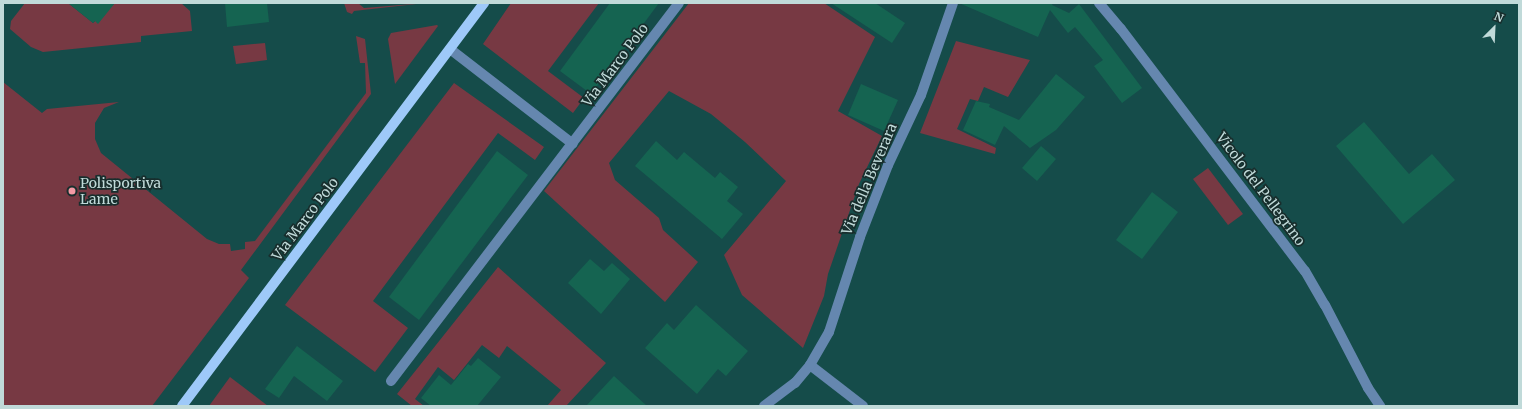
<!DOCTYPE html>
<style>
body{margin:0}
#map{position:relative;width:1522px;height:409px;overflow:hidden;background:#154c4a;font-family:Merriweather,serif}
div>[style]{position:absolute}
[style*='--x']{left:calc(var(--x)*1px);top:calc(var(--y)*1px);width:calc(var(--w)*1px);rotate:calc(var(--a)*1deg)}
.green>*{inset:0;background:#773943}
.building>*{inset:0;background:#156451}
.minor>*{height:10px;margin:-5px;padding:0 5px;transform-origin:5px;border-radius:5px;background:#6587af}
.major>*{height:10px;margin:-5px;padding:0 5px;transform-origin:5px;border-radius:5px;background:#9ec9f9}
.dots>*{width:11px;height:11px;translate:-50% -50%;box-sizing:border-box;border:2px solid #182e2d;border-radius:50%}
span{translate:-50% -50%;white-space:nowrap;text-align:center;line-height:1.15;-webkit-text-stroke:3.5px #182e2d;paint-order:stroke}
.street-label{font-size:14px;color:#c0dad9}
.poi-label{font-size:14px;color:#c0dad9}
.left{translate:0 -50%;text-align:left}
.frame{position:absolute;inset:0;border:4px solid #c0dad9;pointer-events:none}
.north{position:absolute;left:1474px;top:8px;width:40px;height:40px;-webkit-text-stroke:3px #182e2d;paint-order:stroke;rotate:24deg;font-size:11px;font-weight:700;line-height:16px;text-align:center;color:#c0dad9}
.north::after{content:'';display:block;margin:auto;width:14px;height:18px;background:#c0dad9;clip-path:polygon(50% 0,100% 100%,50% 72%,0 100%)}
</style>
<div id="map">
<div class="green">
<div style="clip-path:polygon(25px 3px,68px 3px,93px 23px,115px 3px,181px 3px,190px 11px,192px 31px,141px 36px,141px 42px,43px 52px,31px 47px,10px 29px,11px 21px)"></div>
<div style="clip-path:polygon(344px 3px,358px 3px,364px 8px,425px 3px,354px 11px,352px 14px,347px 12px)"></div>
<div style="clip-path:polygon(511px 3px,599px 3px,548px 71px,584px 98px,573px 113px,483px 44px)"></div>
<div style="clip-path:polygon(689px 3px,824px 3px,875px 37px,838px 111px,882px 136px,859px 184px,828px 274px,824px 296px,803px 348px,742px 295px,724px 255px,786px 181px,745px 142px,711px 114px,669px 91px,609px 163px,615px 180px,659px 218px,663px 230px,698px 262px,665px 302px,544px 191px)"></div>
<div style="clip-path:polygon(437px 25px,438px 26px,395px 84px,388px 39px,391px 33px)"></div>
<div style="clip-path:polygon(356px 36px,365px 39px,371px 94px,241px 270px,249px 278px,152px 406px,3px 406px,3px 82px,42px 113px,47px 109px,119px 102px,104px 108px,95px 123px,95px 139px,101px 153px,207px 239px,219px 244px,230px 244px,231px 251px,245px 249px,245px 242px,255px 241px,366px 93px,365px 63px,360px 63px)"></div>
<div style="clip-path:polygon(956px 41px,1030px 60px,1008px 97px,984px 87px,978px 101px,970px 99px,957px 129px,996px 148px,995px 154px,920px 133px)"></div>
<div style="clip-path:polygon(265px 43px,267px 60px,236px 64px,233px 46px)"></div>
<div style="clip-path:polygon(454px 83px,544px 147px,535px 160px,498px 133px,373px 301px,408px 328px,375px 372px,285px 305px)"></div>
<div style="clip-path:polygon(1208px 168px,1243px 214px,1228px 225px,1193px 179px)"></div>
<div style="clip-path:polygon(498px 267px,606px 363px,566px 406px,547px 406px,561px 390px,507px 346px,499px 358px,482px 345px,454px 380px,438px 367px,415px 399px,424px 406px,412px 406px,397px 394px)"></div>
<div style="clip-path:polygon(230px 377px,268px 406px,209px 406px)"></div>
</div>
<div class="building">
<div style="clip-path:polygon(68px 3px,115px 3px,98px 24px,95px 21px,93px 23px)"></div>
<div style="clip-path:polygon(225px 3px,267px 3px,269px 22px,227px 27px)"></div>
<div style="clip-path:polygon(610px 3px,659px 3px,591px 94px,560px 71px)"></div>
<div style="clip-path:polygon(831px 3px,875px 3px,905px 23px,892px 43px)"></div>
<div style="clip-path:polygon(959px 3px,1053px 3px,1052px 5px,1069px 13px,1079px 4px,1142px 88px,1122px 103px,1094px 66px,1103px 60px,1075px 27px,1068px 33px,1050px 10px,1038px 37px)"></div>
<div style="clip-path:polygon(1056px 74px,1085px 97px,1056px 130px,1030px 148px,1004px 126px,995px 145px,963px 130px,976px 101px,990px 104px,989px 107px,1019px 120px)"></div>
<div style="clip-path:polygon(861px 84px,898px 100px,884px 131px,848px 115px)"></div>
<div style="clip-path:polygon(1364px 122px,1409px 174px,1432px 154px,1455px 180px,1403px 224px,1336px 146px)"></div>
<div style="clip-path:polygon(656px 141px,677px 160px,684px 152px,715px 178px,720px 172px,738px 187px,727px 201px,743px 214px,722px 239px,635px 166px)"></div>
<div style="clip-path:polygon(1041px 146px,1056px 159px,1037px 181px,1022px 168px)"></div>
<div style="clip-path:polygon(497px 151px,528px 175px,419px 320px,389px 297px)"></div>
<div style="clip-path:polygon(1152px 192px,1178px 212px,1142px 259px,1116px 240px)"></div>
<div style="clip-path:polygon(590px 259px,604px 271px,612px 263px,630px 279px,601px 314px,568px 283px)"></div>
<div style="clip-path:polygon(696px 305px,748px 351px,726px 376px,718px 369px,697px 394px,645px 348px,667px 323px,674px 330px)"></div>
<div style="clip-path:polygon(297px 346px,343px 381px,327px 401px,294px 376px,279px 398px,265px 389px)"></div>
<div style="clip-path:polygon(478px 358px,501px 377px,477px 406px,431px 406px,421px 398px,439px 375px,451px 385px,468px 364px,471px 366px)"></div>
<div style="clip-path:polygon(614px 376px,647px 406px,586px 406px)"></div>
</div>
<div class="minor">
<div style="--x:1099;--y:3;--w:34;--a:50"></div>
<div style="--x:1121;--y:29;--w:304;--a:52.8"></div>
<div style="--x:1305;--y:271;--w:39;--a:60"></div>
<div style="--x:1325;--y:305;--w:93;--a:62.6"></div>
<div style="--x:1368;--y:388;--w:22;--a:56"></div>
<div style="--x:450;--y:49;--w:155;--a:37.7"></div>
<div style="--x:810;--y:365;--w:67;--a:37.7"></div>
<div style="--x:391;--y:381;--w:475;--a:-52.7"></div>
<div style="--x:764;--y:406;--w:39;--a:-37"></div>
<div style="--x:795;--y:383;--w:23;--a:-50"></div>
<div style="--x:810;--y:365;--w:38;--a:-60"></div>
<div style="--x:829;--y:332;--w:100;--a:-71.9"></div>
<div style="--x:860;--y:237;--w:77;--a:-68.7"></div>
<div style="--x:888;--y:165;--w:77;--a:-64.8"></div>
<div style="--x:921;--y:95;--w:97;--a:-70.8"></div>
</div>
<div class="major">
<div style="--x:182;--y:406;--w:504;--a:-53.15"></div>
</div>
<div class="dots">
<div style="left:72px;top:191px;background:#f49aa5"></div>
</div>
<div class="street-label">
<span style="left:615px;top:65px;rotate:-53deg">Via Marco Polo</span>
<span style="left:869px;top:179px;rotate:-67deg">Via della Beverara</span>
<span style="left:1261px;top:189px;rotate:53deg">Vicolo del Pellegrino</span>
<span style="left:305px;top:219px;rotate:-53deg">Via Marco Polo</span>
</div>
<div class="poi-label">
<span class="left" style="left:80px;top:191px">Polisportiva<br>Lame</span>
</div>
<div class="frame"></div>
<div class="north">N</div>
</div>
